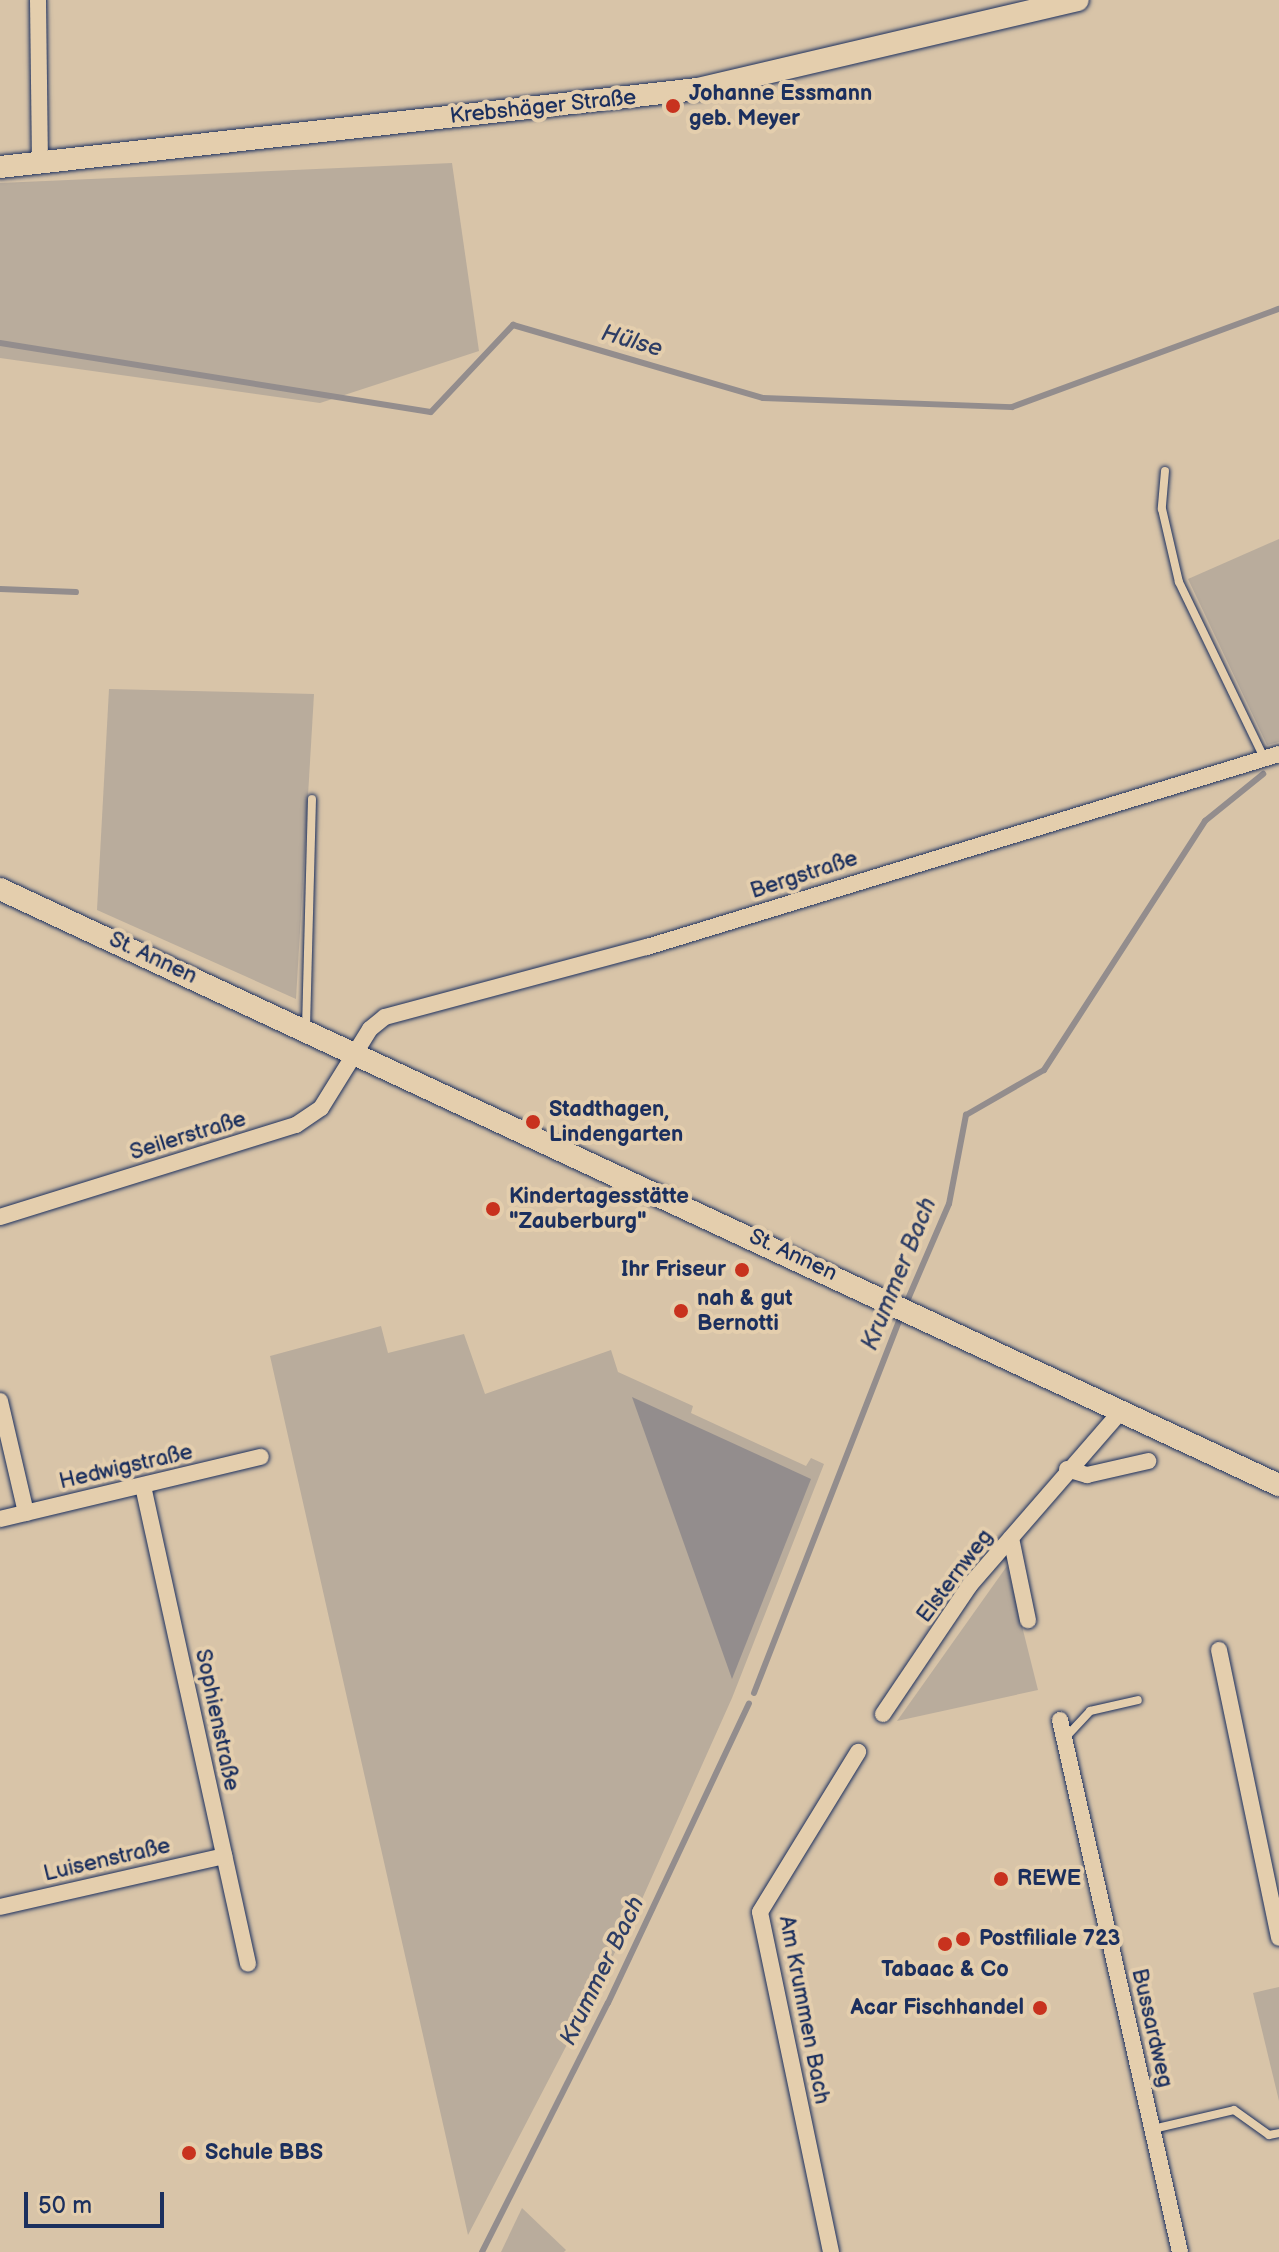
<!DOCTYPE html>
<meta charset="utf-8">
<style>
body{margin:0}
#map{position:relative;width:1279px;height:2252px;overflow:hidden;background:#d8c4a8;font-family:"Balsamiq Sans",sans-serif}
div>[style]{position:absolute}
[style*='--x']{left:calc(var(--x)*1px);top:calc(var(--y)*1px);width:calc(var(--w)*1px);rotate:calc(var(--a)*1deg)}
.green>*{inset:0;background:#b9ac9c}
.water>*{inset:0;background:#938d8d}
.stream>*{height:6px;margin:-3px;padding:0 3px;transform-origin:3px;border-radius:3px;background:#938d8d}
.roads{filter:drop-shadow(0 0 2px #1b2f5e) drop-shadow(0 0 2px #1b2f5e)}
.lane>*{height:8px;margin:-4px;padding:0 4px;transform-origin:4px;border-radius:4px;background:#e4cead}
.street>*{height:16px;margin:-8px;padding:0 8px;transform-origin:8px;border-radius:8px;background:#e4cead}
.secondary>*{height:22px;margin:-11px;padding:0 11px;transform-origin:11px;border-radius:11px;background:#e4cead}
.dots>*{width:22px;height:22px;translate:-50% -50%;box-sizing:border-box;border:4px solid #e4cead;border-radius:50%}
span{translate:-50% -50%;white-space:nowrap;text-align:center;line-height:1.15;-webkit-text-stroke:8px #e4cead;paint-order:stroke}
.poi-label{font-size:22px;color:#1b2f5e;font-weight:700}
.left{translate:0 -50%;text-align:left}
.right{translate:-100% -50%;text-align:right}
.street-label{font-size:22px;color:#1b2f5e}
.water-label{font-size:24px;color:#2d3d65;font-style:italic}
.scale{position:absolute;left:24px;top:2192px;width:140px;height:36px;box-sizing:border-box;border:4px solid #1b2f5e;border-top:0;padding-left:10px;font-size:24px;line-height:28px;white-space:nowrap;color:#1b2f5e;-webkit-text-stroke:6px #e4cead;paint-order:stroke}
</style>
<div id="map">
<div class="green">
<div style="clip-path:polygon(452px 163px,479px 351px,320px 403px,0 358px,0 183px)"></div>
<div style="clip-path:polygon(1279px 539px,1279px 742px,1267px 745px,1188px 579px)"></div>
<div style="clip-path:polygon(109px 689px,314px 694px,296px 999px,97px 910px)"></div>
<div style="clip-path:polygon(381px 1326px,388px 1353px,464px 1334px,485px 1394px,611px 1350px,618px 1372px,693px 1406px,691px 1413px,806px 1466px,811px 1458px,824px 1464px,732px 1698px,638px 1908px,468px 2235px,270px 1356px)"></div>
<div style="clip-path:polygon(1007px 1566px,1038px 1690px,897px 1721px)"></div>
<div style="clip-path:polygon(1279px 1987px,1279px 2101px,1253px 1993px)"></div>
<div style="clip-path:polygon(522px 2208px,566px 2250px,564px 2252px,501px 2252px)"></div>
</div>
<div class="water">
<div style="clip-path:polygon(632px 1397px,811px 1479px,732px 1679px)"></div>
</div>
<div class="stream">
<div style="--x:0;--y:343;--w:436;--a:9.1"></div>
<div style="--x:431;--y:412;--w:120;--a:-46.7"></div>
<div style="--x:513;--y:325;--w:260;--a:16.3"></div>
<div style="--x:763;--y:398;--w:249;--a:2.1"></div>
<div style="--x:1012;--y:407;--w:284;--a:-20.2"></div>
<div style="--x:0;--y:589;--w:76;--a:2.3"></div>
<div style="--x:905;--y:1306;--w:111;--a:-66.7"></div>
<div style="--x:949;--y:1204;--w:91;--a:-79.2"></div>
<div style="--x:966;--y:1115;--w:90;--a:-30"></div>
<div style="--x:1044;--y:1070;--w:297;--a:-57.1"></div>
<div style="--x:1205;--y:821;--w:75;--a:-39"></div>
<div style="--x:754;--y:1693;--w:405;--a:-68.7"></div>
<div style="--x:482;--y:2252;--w:279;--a:-63.2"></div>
<div style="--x:608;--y:2003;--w:331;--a:-64.8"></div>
</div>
<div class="roads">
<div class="lane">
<div style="--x:1165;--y:471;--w:38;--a:95"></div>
<div style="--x:1162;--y:509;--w:75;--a:76.9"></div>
<div style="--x:1179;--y:582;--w:193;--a:64.2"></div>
<div style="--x:306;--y:1028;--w:229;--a:-88.5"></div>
<div style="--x:1065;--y:1738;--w:37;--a:-47"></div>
<div style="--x:1090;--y:1711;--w:49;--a:-12.9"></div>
<div style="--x:1153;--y:2129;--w:83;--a:-13.2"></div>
<div style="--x:1234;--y:2110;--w:43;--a:35.5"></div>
<div style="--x:1269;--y:2135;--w:10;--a:-11"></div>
</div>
<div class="street">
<div style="--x:38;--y:0;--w:162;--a:89.3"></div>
<div style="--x:0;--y:1217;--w:310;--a:-17.3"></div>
<div style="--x:296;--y:1125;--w:30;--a:-34"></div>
<div style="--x:321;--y:1108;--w:93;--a:-58.2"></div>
<div style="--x:370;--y:1029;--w:19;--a:-39"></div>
<div style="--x:385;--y:1017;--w:271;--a:-15"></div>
<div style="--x:647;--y:947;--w:661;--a:-16.98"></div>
<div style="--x:0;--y:1401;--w:115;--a:76.9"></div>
<div style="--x:1067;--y:1469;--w:21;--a:17"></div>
<div style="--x:1087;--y:1475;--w:63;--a:-12.9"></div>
<div style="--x:143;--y:1486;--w:489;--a:77.6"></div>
<div style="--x:0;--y:1519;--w:268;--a:-13.4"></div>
<div style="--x:1011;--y:1538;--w:84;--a:78.3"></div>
<div style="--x:1219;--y:1650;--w:294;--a:78.2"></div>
<div style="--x:883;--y:1714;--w:156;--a:-56"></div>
<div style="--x:970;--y:1585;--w:232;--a:-49"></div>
<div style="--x:1060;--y:1720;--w:545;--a:77.29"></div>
<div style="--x:0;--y:1907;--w:230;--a:-12.8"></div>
<div style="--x:831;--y:2252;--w:347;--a:-101.8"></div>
<div style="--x:760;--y:1912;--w:188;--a:-58.5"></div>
</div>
<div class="secondary">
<div style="--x:0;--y:167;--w:702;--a:-6.38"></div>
<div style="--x:698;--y:89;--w:390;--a:-13.2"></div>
<div style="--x:0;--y:889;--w:1411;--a:24.99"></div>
</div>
</div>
<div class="dots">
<div style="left:673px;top:106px;background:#c8321e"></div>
<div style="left:533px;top:1122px;background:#c8321e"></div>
<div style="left:493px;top:1209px;background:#c8321e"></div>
<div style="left:742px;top:1270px;background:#c8321e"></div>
<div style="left:681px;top:1311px;background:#c8321e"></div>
<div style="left:1001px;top:1879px;background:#c8321e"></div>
<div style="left:963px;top:1939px;background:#c8321e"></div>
<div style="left:945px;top:1944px;background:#c8321e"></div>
<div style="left:1040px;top:2008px;background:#c8321e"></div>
<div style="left:189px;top:2153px;background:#c8321e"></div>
</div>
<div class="poi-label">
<span class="left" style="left:689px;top:106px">Johanne Essmann<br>geb. Meyer</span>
<span class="left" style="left:549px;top:1122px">Stadthagen,<br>Lindengarten</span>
<span class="left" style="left:509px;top:1209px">Kindertagesstätte<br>"Zauberburg"</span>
<span class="right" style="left:726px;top:1270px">Ihr Friseur</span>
<span class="left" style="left:697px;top:1311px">nah &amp; gut<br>Bernotti</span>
<span class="left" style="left:1017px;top:1879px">REWE</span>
<span class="left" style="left:979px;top:1939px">Postfiliale 723</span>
<span style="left:945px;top:1970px">Tabaac &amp; Co</span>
<span class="right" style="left:1024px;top:2008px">Acar Fischhandel</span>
<span class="left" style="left:205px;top:2153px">Schule BBS</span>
</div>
<div class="street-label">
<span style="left:543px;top:107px;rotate:-6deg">Krebshäger Straße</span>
<span style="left:804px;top:875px;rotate:-18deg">Bergstraße</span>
<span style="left:153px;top:958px;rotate:25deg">St. Annen</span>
<span style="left:188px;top:1136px;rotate:-17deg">Seilerstraße</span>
<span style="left:793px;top:1255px;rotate:25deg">St. Annen</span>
<span style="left:126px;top:1467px;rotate:-13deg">Hedwigstraße</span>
<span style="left:955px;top:1576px;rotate:-53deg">Elsternweg</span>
<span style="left:217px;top:1720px;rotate:78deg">Sophienstraße</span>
<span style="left:107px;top:1860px;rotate:-13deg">Luisenstraße</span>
<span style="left:804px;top:2010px;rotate:79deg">Am Krummen Bach</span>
<span style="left:1152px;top:2028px;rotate:77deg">Bussardweg</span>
</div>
<div class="water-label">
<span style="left:632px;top:341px;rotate:16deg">Hülse</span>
<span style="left:899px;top:1274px;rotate:-68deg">Krummer Bach</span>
<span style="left:602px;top:1971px;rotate:-64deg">Krummer Bach</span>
</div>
<div class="scale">50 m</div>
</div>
